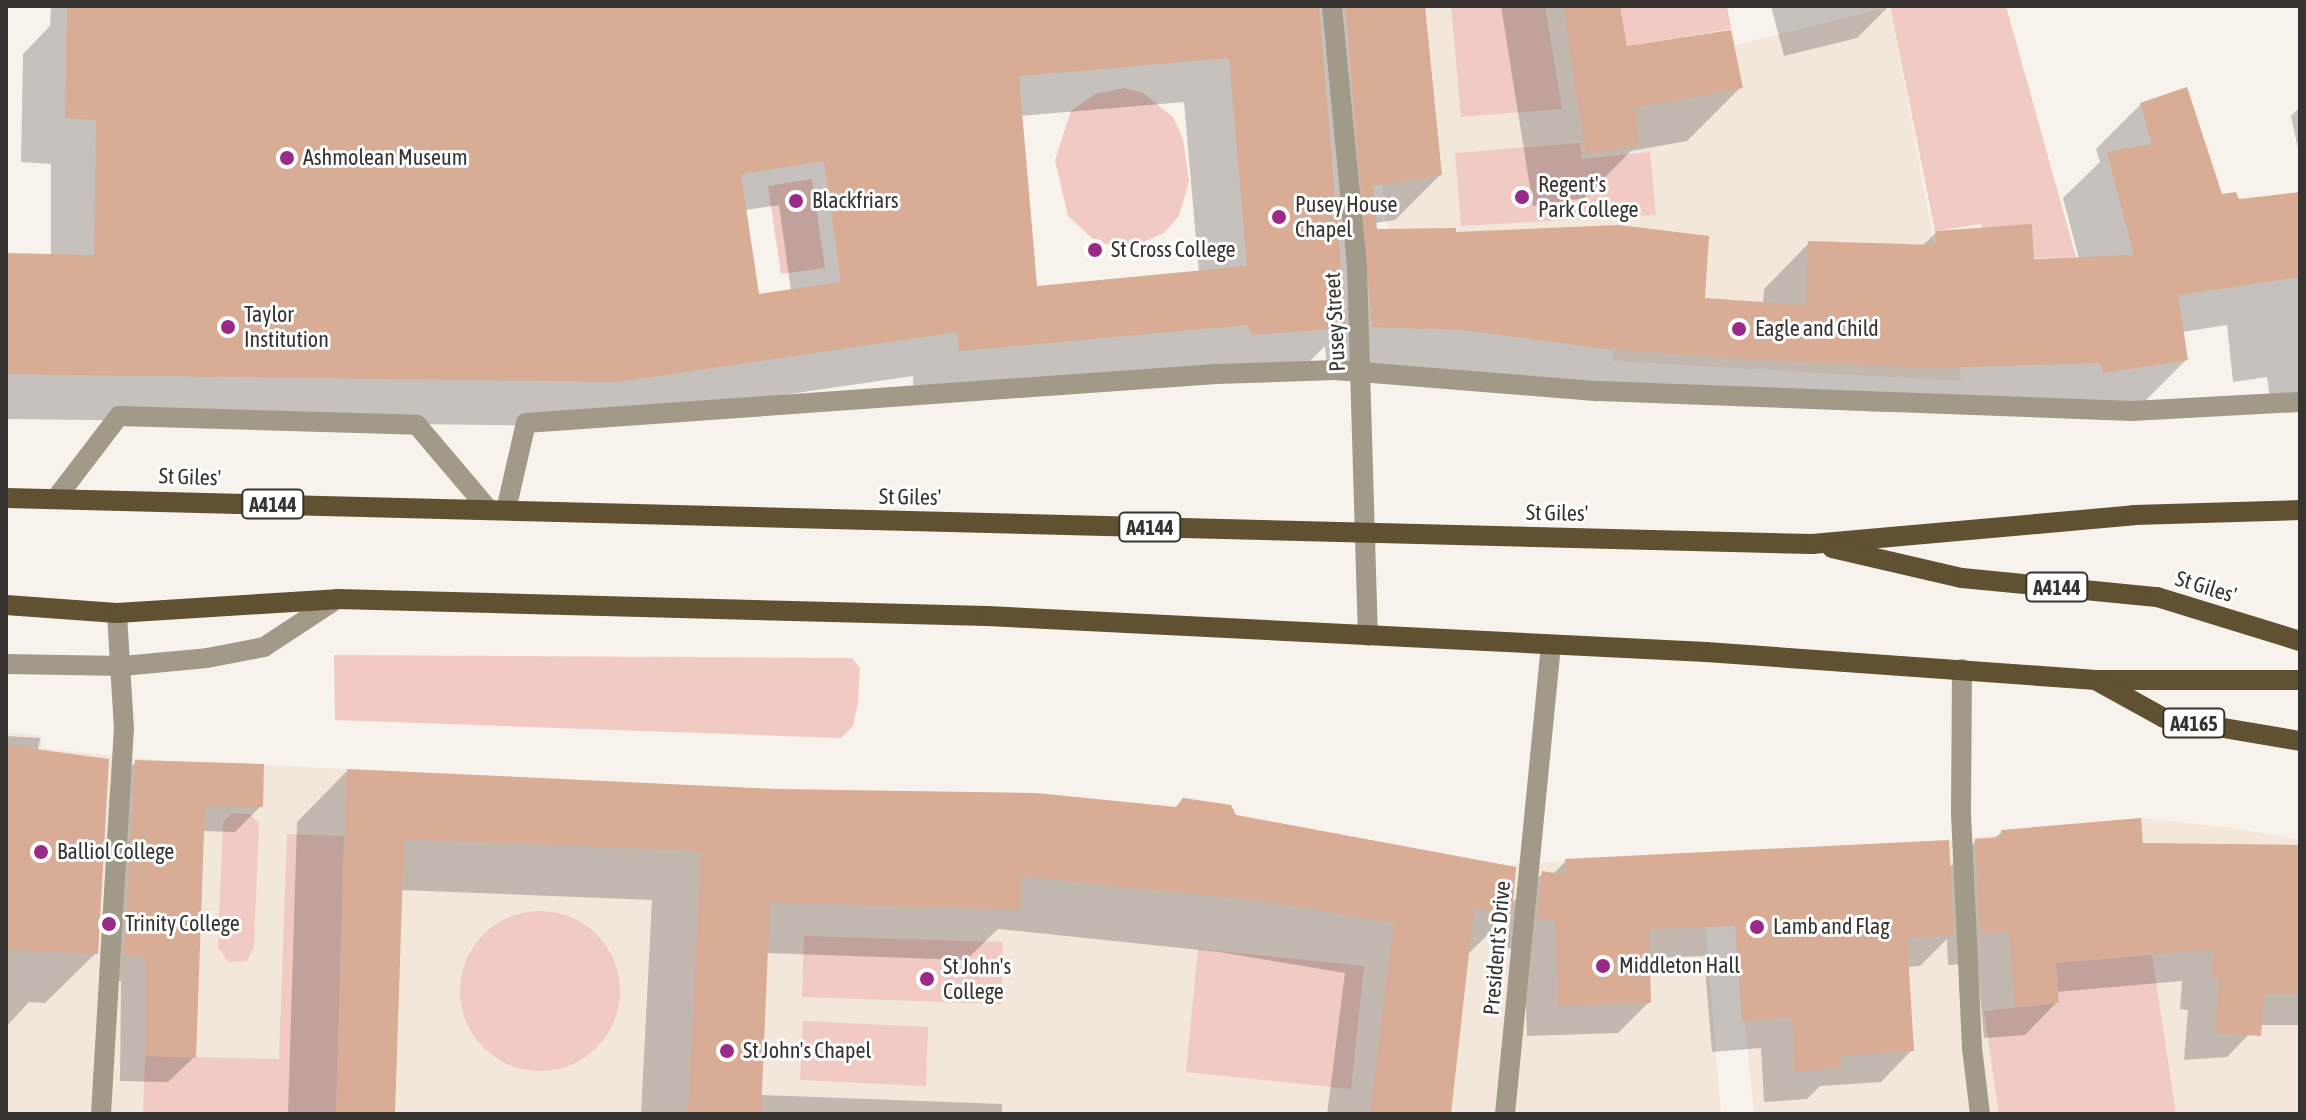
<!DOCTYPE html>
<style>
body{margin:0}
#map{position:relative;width:2306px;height:1120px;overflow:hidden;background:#f8f2ec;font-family:"Asap Condensed",sans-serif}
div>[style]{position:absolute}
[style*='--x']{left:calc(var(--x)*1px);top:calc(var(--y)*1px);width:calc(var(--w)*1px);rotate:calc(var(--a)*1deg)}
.built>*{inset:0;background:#f3e7db}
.green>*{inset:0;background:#f0cac3}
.round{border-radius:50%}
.shadow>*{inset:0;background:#0003}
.building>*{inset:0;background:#d8ac95}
.service>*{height:20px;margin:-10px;padding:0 10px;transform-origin:10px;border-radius:10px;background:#a29a88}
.minor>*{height:20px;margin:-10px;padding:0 10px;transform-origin:10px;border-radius:10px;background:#a29a88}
.primary>*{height:20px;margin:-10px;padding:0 10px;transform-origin:10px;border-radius:10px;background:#5f5131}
.dots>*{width:22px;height:22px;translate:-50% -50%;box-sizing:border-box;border:4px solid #fff;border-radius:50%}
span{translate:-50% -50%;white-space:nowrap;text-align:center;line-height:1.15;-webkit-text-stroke:6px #fff;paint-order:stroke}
.shield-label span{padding:2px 6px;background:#fff;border:2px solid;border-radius:6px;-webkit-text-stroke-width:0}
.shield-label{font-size:20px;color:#363331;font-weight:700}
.poi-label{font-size:22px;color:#363331}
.left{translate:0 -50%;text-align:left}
.street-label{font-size:22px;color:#363331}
.frame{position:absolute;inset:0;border:8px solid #363331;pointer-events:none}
</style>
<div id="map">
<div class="built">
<div style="clip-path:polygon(1359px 6px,1727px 6px,1735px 45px,1890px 7px,1938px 264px,1954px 303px,1961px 381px,1613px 361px,1612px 349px,1393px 275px)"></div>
<div style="clip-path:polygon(6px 732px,42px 736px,41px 748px,152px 760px,776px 789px,1028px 793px,1176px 807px,1183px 797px,1231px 805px,1237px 815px,1506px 865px,1943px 841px,2141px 818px,2234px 828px,2300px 840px,2300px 1114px,1754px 1114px,1733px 904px,1704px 905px,1721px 1114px,6px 1114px)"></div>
</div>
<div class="green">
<div style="clip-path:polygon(1451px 6px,1545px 6px,1562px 109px,1461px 117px)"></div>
<div style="clip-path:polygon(1620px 6px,1727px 6px,1731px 29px,1627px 46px)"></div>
<div style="clip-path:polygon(1890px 6px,2006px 6px,2076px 257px,2034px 258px,2032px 230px,1988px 264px,1981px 224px,1935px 231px)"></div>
<div style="clip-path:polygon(1124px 88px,1143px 93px,1173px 117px,1183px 139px,1189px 181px,1179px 216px,1164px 233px,1125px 250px,1094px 240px,1068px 216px,1055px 160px,1071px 111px,1095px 94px)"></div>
<div style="clip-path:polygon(1580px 143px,1582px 159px,1650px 152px,1656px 215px,1461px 226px,1455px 153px)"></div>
<div style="clip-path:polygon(812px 179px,825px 268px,781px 274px,768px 186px)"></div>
<div style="clip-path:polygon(334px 655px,852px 658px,860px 668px,858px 702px,853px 726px,841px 738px,335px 720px)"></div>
<div style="clip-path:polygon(232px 813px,250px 814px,259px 823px,254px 946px,247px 961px,228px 962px,218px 947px,223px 822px)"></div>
<div style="clip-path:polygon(287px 834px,344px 836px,336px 1114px,143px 1114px,145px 1056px,279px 1059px)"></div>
<div class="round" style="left:460px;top:911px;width:160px;height:160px"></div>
<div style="clip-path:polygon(804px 936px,1003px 942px,1001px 1004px,802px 997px)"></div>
<div style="clip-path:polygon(1198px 949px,1364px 966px,1351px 1089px,1186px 1072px)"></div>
<div style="clip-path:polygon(2152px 955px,2176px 1114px,1999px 1114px,1984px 1011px,2059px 1003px,2056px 963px)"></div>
<div style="clip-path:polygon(803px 1021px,928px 1027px,926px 1086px,800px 1080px)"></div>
</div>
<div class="shadow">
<div style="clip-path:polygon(evenodd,51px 6px,1423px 6px,1440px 175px,1395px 220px,1375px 223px,1375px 231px,1455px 234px,1702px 300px,1763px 304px,1764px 289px,1809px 243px,1922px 246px,1936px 233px,2032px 261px,2079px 259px,2063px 198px,2100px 162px,2096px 149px,2141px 104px,2220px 196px,2238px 201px,2300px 194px,2300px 394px,2270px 398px,2267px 377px,2233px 382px,2227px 325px,2182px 332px,2186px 360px,2141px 405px,1881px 412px,1721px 404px,1327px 372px,1325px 346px,1299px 372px,914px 395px,913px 376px,570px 426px,6px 419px,6px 256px,51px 257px,51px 164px,21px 162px,23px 54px,50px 26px,51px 6px,1184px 102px,1199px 273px,1035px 288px,1020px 116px,1184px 102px,51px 6px,779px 205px,791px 291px,757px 296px,745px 210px,779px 205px)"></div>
<div style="clip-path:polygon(1501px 6px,1618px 6px,1625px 49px,1741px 87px,1687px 141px,1631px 151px,1584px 198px,1533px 206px)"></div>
<div style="clip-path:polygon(1771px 6px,1888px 6px,1888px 7px,1857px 38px,1784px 56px)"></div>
<div style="clip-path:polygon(2300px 107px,2300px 158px,2291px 116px)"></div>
<div style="clip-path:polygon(6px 736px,40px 738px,38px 750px,96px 953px,45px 1003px,29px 1002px,6px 1027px)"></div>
<div style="clip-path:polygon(136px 762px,261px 806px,235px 832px,202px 831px,194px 1057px,168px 1082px,120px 1081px,121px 981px,99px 980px,110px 787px)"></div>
<div style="clip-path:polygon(347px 771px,1235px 817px,1510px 905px,1543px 873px,1552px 875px,1566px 861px,1949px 868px,1976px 841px,1994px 839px,2002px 832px,2141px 845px,2300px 848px,2300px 1025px,2258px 1025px,2227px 1057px,2184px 1060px,2188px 1010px,2180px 1009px,2182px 981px,2056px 992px,2057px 1002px,2025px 1035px,1984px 1038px,1977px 963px,1948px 965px,1947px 939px,1920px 966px,1907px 967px,1912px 1050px,1881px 1082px,1820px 1086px,1807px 1099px,1764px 1102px,1761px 1048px,1712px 1052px,1704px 956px,1648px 958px,1649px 1002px,1618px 1033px,1527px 1036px,1524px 951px,1507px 948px,1511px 912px,1466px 956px,1447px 1114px,1327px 1114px,1345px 973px,1219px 952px,998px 929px,966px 960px,766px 953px,760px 1095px,1002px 1104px,1002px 1114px,641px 1114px,652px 900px,400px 890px,393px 1114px,288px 1114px,297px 822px)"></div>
</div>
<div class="building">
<div style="clip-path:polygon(evenodd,1319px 6px,1346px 328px,1252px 335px,1247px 325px,959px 351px,957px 332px,617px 382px,6px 374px,6px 253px,94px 255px,96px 120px,65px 118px,67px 7px,1319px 6px,1229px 58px,1247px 266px,1037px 286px,1019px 76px,1229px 58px,1319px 6px,824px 161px,841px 282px,759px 294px,741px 174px,824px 161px)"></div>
<div style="clip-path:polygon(1345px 6px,1425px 6px,1442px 175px,1373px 186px,1377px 229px,1456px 228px,1456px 232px,1619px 225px,1709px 236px,1705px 298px,1806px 305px,1808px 241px,1936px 245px,1935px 231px,2032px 224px,2034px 259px,2134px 255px,2107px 152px,2152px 144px,2140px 103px,2187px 87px,2222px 194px,2236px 192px,2239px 199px,2300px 192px,2300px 277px,2178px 295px,2188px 360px,2103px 373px,2100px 363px,1927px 368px,1767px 360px,1606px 349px,1463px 330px,1372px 327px)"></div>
<div style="clip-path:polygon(1563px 6px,1620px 6px,1627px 46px,1731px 30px,1743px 88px,1634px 108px,1639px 145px,1586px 154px)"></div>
<div style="clip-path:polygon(6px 745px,109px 759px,98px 954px,6px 949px)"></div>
<div style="clip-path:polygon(135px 760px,264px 764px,263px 807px,205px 805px,196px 1058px,145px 1056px,146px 957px,124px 955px)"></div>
<div style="clip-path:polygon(347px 769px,776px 789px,1036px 793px,1176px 807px,1183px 798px,1231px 805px,1236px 815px,1516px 867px,1512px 914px,1474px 908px,1451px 1114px,1370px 1114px,1394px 923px,1271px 902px,1021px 876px,1019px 910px,770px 902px,761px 1114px,688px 1114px,701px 851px,404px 839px,395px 1114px,336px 1114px)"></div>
<div style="clip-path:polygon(2141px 818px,2143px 843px,2300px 845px,2300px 994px,2264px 994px,2261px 1036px,2215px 1033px,2219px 978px,2211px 977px,2214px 949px,2056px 963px,2059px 1003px,2015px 1007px,2009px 932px,1980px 933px,1975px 839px,2001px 837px,2001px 830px)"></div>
<div style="clip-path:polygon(1949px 840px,1954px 935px,1907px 938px,1914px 1051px,1840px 1056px,1841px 1068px,1795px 1072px,1792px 1017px,1742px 1021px,1735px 926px,1649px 929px,1651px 1003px,1558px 1006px,1555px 920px,1537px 918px,1542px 871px,1566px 875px,1565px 859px)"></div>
</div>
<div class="service">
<div style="--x:57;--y:497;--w:102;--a:-52.6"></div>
<div style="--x:119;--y:416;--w:298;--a:1.7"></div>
<div style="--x:417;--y:425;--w:111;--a:49.7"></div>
<div style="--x:506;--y:510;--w:89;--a:-77.1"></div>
<div style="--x:526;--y:423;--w:692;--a:-4.06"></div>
<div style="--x:1216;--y:374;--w:119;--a:-1.9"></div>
<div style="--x:1335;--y:370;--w:264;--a:4.6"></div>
<div style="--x:1598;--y:391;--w:534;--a:2.14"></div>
<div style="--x:2132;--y:411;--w:168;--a:-3.1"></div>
<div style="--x:1962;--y:669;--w:145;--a:90.4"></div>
<div style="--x:1961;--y:814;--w:234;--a:87.3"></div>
<div style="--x:1972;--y:1048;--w:66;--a:83.1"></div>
<div style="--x:101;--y:1114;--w:386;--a:-86.6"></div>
<div style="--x:124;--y:729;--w:116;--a:-93.5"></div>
<div style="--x:1505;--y:1114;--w:469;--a:-84.4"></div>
</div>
<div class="minor">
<div style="--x:1332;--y:6;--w:263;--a:84.5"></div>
<div style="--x:1357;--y:268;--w:368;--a:88.3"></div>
<div style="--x:6;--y:664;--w:117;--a:1"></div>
<div style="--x:123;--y:666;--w:84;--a:-5.4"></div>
<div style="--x:207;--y:658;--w:58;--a:-10.9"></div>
<div style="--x:264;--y:647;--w:87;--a:-33.3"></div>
</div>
<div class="primary">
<div style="--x:6;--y:498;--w:1807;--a:1.46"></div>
<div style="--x:1812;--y:544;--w:323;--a:-5.1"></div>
<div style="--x:2134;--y:515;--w:166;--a:-1.7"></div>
<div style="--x:1832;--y:548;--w:133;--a:13"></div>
<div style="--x:1962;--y:578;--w:196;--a:5.6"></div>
<div style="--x:2157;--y:597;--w:150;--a:17.1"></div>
<div style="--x:6;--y:605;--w:111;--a:4.1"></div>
<div style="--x:117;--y:613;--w:220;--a:-3.6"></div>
<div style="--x:337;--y:599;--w:650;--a:1.5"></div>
<div style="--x:987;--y:616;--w:720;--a:2.87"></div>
<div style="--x:1706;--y:652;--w:391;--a:4.1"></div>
<div style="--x:2096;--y:680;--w:204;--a:0"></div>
<div style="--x:2099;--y:682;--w:74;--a:29"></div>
<div style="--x:2164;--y:718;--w:138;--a:9.6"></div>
</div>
<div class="dots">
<div style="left:287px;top:158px;background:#9a2a88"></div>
<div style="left:1522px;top:197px;background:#9a2a88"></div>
<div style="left:796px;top:201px;background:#9a2a88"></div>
<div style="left:1279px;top:217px;background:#9a2a88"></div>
<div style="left:1095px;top:250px;background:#9a2a88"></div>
<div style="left:228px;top:327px;background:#9a2a88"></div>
<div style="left:1739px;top:329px;background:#9a2a88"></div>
<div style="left:41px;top:852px;background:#9a2a88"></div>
<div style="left:109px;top:924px;background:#9a2a88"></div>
<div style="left:1757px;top:927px;background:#9a2a88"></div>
<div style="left:1603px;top:966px;background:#9a2a88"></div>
<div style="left:927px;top:979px;background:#9a2a88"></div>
<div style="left:727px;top:1051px;background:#9a2a88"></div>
</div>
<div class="shield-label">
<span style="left:273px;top:504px">A4144</span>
<span style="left:1150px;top:527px">A4144</span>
<span style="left:2057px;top:587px">A4144</span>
<span style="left:2194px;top:723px">A4165</span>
</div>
<div class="poi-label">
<span class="left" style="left:303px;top:158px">Ashmolean Museum</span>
<span class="left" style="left:1538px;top:197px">Regent's<br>Park College</span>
<span class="left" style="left:812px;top:201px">Blackfriars</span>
<span class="left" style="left:1295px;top:217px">Pusey House<br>Chapel</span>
<span class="left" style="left:1111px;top:250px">St Cross College</span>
<span class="left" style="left:244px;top:327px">Taylor<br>Institution</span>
<span class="left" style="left:1755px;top:329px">Eagle and Child</span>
<span class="left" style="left:57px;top:852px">Balliol College</span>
<span class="left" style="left:125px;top:924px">Trinity College</span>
<span class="left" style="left:1773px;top:927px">Lamb and Flag</span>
<span class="left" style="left:943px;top:979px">St John's<br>College</span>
<span class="left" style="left:1619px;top:966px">Middleton Hall</span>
<span class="left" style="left:743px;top:1051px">St John's Chapel</span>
</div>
<div class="street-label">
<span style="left:1335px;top:322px;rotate:-93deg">Pusey Street</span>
<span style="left:190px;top:477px;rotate:2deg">St Giles'</span>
<span style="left:910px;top:497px;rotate:1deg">St Giles'</span>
<span style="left:1557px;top:513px;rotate:1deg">St Giles'</span>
<span style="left:2206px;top:587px;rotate:17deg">St Giles'</span>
<span style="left:1497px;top:948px;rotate:-85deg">President's Drive</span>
</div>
<div class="frame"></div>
</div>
